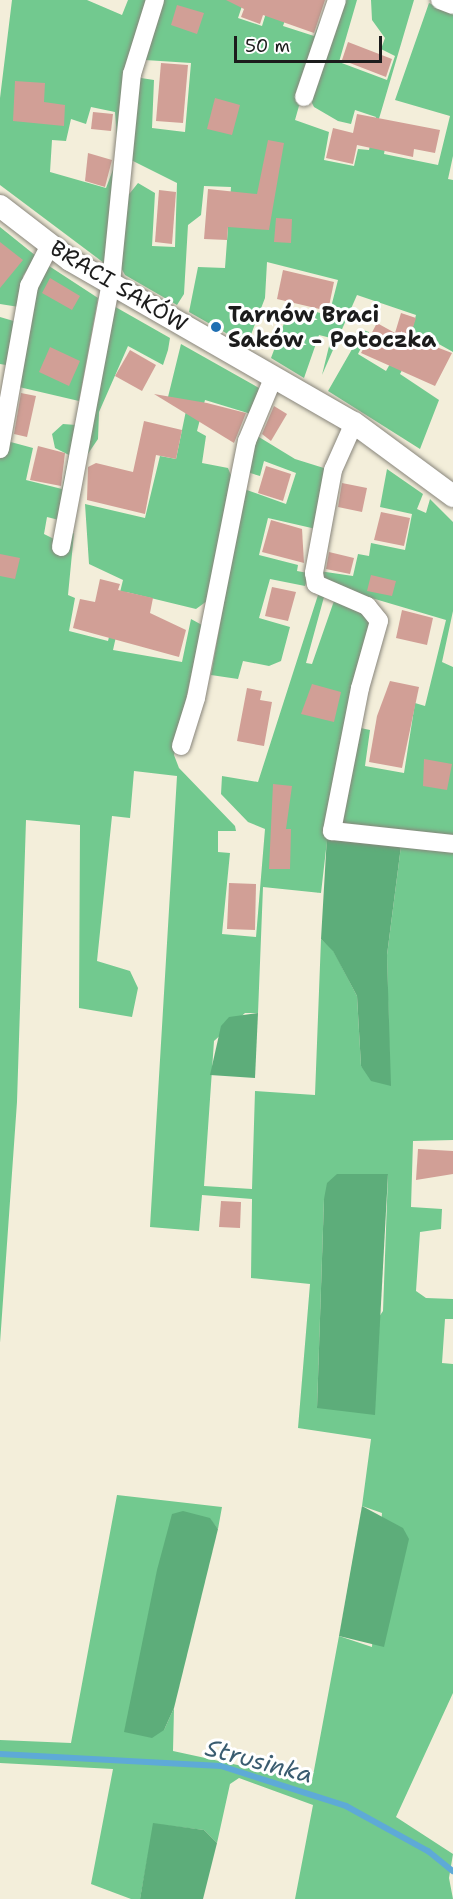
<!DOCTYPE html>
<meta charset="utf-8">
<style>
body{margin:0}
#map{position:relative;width:453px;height:1899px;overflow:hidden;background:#f3eeda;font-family:"Shantell Sans",sans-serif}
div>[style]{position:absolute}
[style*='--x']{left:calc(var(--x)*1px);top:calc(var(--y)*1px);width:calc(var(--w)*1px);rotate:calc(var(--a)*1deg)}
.green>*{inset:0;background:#72c98f}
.forest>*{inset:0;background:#5dad7a}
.stream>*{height:6px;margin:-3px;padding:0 3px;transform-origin:3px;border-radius:3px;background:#5eaad7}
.building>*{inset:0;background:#d19f96}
.roads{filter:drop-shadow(0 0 2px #88857b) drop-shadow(0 0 2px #88857b)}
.minor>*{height:18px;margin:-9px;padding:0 9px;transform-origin:9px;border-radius:9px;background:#fff}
.tertiary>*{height:22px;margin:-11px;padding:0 11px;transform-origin:11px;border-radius:11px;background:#fff}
.dots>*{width:16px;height:16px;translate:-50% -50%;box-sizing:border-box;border:3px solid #fff;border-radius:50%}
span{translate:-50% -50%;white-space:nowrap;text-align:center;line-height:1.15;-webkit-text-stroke:6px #fff;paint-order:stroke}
.street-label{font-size:22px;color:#1c1c1c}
.poi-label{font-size:22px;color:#1c1c1c;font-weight:700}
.left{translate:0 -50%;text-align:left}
.water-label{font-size:24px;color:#3a5c70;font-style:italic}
.scale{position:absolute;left:234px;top:36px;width:148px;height:27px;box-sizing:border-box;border:3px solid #1c1c1c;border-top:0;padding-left:8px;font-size:18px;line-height:21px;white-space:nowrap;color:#1c1c1c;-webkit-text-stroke:4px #fff;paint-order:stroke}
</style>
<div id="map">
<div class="green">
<div style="clip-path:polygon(12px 0,87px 0,122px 15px,128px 0,146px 0,117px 138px,115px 112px,91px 107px,86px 124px,71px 119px,66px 141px,52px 140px,50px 172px,106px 188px,119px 154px,104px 263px,0 185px,0 98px)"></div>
<div style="clip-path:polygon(164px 0,244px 0,238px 18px,262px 26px,270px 0,292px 0,283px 26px,314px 36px,329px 0,295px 120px,329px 132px,324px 160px,354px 166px,358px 149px,369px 150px,376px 117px,355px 110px,351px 124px,338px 121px,314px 107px,309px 97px,342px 0,357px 0,339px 62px,387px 80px,395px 56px,381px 49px,385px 38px,372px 20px,371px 0,414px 0,373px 139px,386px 143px,384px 154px,438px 165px,450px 116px,395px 100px,429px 3px,453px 13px,453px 156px,448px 179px,453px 180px,453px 352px,421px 334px,400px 374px,439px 400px,420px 449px,328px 391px,363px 330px,369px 332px,358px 354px,386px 371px,404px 339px,409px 341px,416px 315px,357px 295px,322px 375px,331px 338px,319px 335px,304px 378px,271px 358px,286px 318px,300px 321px,303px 309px,329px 315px,338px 280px,267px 262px,265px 298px,247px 345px,189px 312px,198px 267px,225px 268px,231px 187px,204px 186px,201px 215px,188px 225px,184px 294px,177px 305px,125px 275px,120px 266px,126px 198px,138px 183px,155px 193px,152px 246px,175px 247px,177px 183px,129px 159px,136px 81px,141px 78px,154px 80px,152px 128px,185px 132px,191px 63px,145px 60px)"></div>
<div style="clip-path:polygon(0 227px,36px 256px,23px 276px,19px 307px,0 304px)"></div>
<div style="clip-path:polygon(46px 264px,98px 298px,79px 401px,19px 387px,34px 288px)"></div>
<div style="clip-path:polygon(112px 305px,170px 338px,168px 350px,163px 365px,128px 346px,99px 412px,98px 439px,79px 467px)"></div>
<div style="clip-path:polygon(0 317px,17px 322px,6px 365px,0 364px)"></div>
<div style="clip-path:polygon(evenodd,181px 344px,259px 388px,251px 414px,205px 400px,197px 431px,206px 436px,202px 463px,228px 468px,234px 483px,207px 601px,196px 609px,126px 592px,113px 650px,182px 662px,191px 619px,202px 625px,174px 755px,179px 768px,235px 826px,236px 831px,218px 831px,218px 852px,230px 853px,222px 934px,256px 937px,265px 829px,248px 822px,221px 794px,222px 776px,258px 782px,318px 595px,324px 597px,306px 663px,312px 664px,334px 601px,371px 613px,375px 621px,328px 832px,321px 893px,263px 887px,258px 1013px,245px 1013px,214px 1041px,204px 1186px,252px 1189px,255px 1091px,315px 1095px,321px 939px,333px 950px,357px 996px,361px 1066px,390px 1085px,387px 955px,401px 846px,453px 848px,453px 1140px,413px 1141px,411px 1207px,442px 1209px,441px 1229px,420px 1232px,416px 1291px,426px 1298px,453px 1299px,453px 1319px,445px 1319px,442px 1363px,453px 1364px,453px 1693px,396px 1817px,453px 1854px,449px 1878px,453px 1899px,295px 1899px,313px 1805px,239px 1778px,230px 1784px,217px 1843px,204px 1830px,154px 1824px,140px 1899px,131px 1899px,91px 1884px,113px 1769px,0 1763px,0 1740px,71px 1743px,117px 1495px,222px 1507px,218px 1529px,209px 1518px,164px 1730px,174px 1708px,173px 1751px,312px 1781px,339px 1636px,372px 1647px,382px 1513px,362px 1506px,371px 1439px,298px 1428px,310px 1284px,251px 1278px,252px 1199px,202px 1195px,199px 1231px,150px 1227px,177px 776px,134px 771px,130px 818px,112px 816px,97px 961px,130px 971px,138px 988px,132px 1017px,79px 1008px,80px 825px,26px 820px,17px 1102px,0 1343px,0 459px,7px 441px,33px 448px,26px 480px,62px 489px,69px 455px,55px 448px,52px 434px,63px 424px,76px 425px,63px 521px,47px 517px,44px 534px,58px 541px,74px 533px,68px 595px,75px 598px,69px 631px,108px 641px,123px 580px,89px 564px,85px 504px,145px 518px,160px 456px,176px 459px,188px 401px,168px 397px,181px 344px,388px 1174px,383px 1311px,317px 1408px,324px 1199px,388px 1174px)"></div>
<div style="clip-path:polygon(254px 434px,295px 459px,327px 469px,316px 529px,268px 518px,259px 555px,298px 565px,297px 571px,308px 573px,307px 580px,305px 586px,270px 579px,259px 618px,290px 627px,281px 661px,269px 666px,243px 661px,238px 679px,211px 675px,244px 489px,286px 504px,296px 473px,264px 461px,260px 476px,247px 472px)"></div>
<div style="clip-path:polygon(387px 469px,423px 494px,417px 509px,426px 513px,430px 499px,453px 522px,453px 611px,442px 662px,453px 667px,453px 836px,336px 828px,356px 727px,370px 730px,365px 766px,404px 773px,415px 703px,425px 706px,446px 620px,331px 586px,319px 571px,353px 576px,358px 554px,369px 556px,371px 543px,405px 550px,412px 514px,380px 507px)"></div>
</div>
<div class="forest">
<div style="clip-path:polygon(327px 836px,401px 846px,387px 955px,391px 1086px,371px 1081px,361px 1066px,357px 996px,333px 951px,321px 939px)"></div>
<div style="clip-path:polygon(258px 1013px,255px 1078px,210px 1075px,221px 1026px,229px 1017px)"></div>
<div style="clip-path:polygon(337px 1174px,388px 1174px,375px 1415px,317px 1408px,324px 1199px,327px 1183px)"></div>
<div style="clip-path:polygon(362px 1506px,403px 1528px,409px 1539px,384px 1647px,339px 1636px)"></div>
<div style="clip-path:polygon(183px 1511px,210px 1518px,218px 1529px,174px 1708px,164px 1730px,152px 1738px,124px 1732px,157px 1570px,172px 1514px)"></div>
<div style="clip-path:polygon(153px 1823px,204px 1830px,217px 1843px,203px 1899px,140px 1899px)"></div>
</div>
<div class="stream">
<div style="--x:0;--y:1754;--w:221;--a:3.1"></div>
<div style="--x:221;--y:1766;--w:131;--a:17.7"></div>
<div style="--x:346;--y:1806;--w:94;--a:28.8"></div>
<div style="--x:428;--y:1851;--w:32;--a:39"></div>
</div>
<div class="building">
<div style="clip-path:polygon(226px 0,325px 0,314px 33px,263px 15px,260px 24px,241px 17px,244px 9px)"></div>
<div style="clip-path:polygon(177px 5px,204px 13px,197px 34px,171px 25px)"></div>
<div style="clip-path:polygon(348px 42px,392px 59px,386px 77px,342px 60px)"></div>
<div style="clip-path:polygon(161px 63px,188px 65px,183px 123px,156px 121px)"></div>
<div style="clip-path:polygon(15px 81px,45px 83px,44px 102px,65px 105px,64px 126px,13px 121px)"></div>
<div style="clip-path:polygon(215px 98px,240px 105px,232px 135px,207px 129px)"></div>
<div style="clip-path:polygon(93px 112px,113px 114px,111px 131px,91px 129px)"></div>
<div style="clip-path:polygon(357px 114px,440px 130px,435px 153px,414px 149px,413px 157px,357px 145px,353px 164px,326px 158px,333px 128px,353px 133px)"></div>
<div style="clip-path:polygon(268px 140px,284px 143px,269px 230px,228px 227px,227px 240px,204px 239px,208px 189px,257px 194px)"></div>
<div style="clip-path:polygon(88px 153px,112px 160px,105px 187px,85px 181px)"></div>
<div style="clip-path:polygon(159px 190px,176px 192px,172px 244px,155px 242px)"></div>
<div style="clip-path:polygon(276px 218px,292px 219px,291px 243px,274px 242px)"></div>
<div style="clip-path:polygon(0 242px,23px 260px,0 288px)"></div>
<div style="clip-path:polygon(283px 270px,334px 282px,328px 311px,277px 299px)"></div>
<div style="clip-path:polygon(50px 278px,80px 296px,72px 310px,42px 293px)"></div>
<div style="clip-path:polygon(401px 313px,416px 318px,410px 337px,452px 353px,435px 386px,361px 353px,377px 323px,395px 333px)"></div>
<div style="clip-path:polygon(50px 347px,80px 361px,69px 386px,39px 372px)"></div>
<div style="clip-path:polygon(130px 350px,156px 365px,142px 391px,115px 376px)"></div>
<div style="clip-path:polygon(21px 393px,36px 396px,27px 437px,14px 434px)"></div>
<div style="clip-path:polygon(154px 394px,207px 403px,246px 413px,234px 443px)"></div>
<div style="clip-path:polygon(274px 406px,287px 414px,271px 441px,262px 434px)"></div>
<div style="clip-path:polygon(144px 421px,182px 430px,176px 459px,156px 455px,145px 514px,87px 500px,88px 467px,96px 463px,133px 472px)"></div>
<div style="clip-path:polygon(38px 446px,65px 453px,61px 486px,30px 480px)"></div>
<div style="clip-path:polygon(266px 466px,291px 474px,283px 501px,258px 493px)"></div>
<div style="clip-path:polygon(342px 483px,367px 488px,362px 512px,338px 507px)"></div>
<div style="clip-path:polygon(381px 512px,410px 518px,404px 546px,374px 540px)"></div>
<div style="clip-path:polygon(271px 520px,302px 529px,304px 563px,262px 552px)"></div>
<div style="clip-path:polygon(329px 552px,354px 558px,350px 574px,326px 569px)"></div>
<div style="clip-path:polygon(0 554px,20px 558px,15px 579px,0 576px)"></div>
<div style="clip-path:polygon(371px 575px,396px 581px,392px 596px,367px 591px)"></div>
<div style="clip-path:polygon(100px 579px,120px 584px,118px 590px,153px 598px,150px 613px,186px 630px,179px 657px,73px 628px,80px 599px,95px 602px)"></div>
<div style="clip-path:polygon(272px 587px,296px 592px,288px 621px,265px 616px)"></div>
<div style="clip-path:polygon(402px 610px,433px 618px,427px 645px,396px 638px)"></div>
<div style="clip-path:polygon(390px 681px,419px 687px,402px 768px,369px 762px,377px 716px)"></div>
<div style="clip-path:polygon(312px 684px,341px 692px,334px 722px,301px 714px)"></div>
<div style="clip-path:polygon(247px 688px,262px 691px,260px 700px,272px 702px,264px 746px,237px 741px)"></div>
<div style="clip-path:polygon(424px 759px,452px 764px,447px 790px,423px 786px)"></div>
<div style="clip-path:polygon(273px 784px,292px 786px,286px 829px,291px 829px,290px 869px,269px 869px)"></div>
<div style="clip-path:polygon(229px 883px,256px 884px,255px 930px,227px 929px)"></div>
<div style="clip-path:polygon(418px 1149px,453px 1151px,453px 1174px,416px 1180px)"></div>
<div style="clip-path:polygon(221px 1201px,241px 1202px,240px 1228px,219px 1227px)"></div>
</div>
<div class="roads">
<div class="minor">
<div style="--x:440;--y:0;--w:14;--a:21"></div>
<div style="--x:304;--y:97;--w:102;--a:-71.2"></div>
<div style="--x:354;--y:423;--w:51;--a:114.1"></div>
<div style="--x:333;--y:470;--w:105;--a:100.5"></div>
<div style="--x:314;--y:573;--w:11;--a:80"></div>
<div style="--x:316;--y:584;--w:56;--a:23.3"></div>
<div style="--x:367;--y:606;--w:19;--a:51"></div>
<div style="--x:379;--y:621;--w:70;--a:105.8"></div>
<div style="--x:360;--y:688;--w:146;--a:101.1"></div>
<div style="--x:332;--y:831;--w:122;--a:6.1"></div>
<div style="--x:0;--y:449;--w:166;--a:-79.9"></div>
<div style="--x:29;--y:286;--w:46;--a:-62.9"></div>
<div style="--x:61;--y:547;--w:269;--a:-79.3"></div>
<div style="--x:111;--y:283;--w:210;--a:-84.3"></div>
<div style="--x:132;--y:74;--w:77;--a:-72.7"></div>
<div style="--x:181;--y:746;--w:50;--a:-72.6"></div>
<div style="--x:196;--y:698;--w:262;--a:-78.8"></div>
<div style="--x:247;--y:441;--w:70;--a:-67.4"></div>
</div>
<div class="tertiary">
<div style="--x:0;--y:206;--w:88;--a:37.6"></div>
<div style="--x:70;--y:260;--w:327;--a:29.9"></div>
<div style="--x:354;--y:423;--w:123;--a:36.4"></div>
</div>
</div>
<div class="dots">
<div style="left:216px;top:327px;background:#1f6fb2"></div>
</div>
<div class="street-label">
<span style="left:119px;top:286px;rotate:31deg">BRACI SAKÓW</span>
</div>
<div class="poi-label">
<span class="left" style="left:228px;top:327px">Tarnów Braci<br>Saków - Potoczka</span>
</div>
<div class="water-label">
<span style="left:259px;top:1762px;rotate:15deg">Strusinka</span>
</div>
<div class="scale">50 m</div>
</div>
